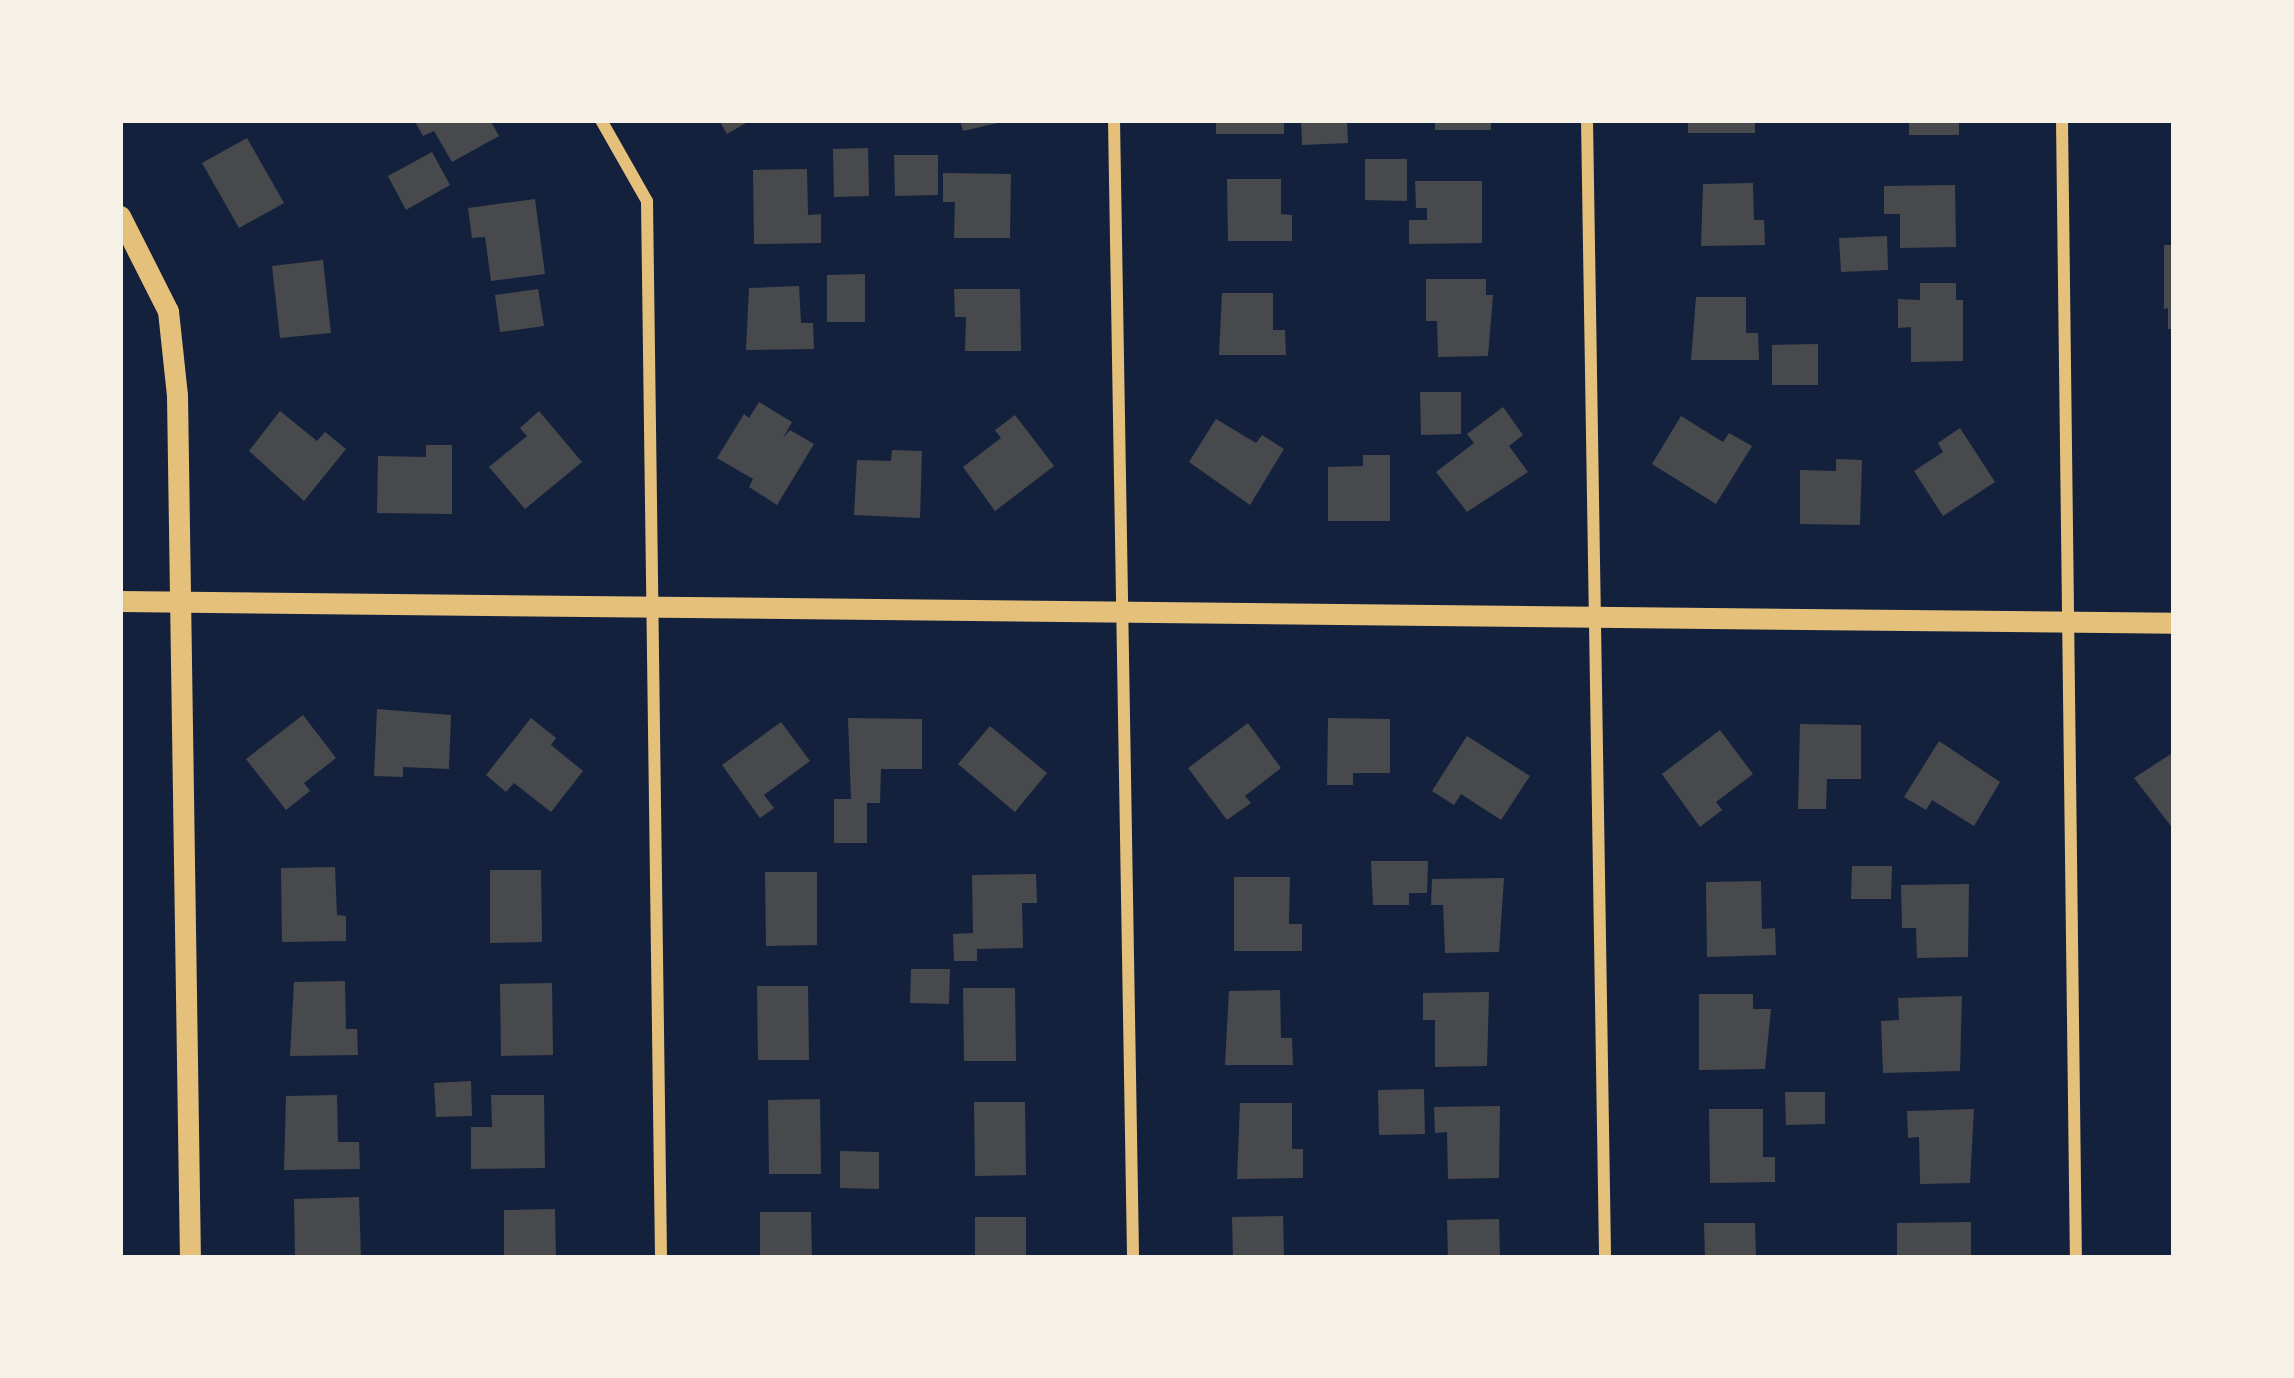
<!DOCTYPE html>
<style>
body{margin:0}
#map{position:relative;width:2294px;height:1378px;overflow:hidden;background:#14213d;font-family:"Fira Sans",sans-serif}
div>[style]{position:absolute}
[style*='--x']{left:calc(var(--x)*1px);top:calc(var(--y)*1px);width:calc(var(--w)*1px);rotate:calc(var(--a)*1deg)}
.building>*{inset:0;background:#48494c}
.minor>*{height:12px;margin:-6px;padding:0 6px;transform-origin:6px;border-radius:6px;background:#e5c07b}
.tertiary>*{height:21px;margin:-10.5px;padding:0 10.5px;transform-origin:10.5px;border-radius:10.5px;background:#e5c07b}
span{translate:-50% -50%;white-space:nowrap;text-align:center;line-height:1.15;-webkit-text-stroke:10px #f6f1e7;paint-order:stroke}
.frame{position:absolute;inset:0;border:123px solid #f6f1e7;pointer-events:none}
</style>
<div id="map">
<div class="building">
<div style="clip-path:polygon(414px 120px,490px 120px,499px 136px,452px 162px,434px 131px,423px 136px)"></div>
<div style="clip-path:polygon(719px 120px,751px 120px,727px 134px)"></div>
<div style="clip-path:polygon(960px 120px,1002px 120px,1002px 122px,963px 131px)"></div>
<div style="clip-path:polygon(1216px 120px,1284px 120px,1284px 134px,1216px 134px)"></div>
<div style="clip-path:polygon(1301px 120px,1347px 120px,1348px 143px,1302px 145px)"></div>
<div style="clip-path:polygon(1435px 120px,1491px 120px,1491px 130px,1435px 130px)"></div>
<div style="clip-path:polygon(1688px 120px,1755px 120px,1755px 133px,1688px 133px)"></div>
<div style="clip-path:polygon(1909px 120px,1959px 120px,1959px 135px,1909px 135px)"></div>
<div style="clip-path:polygon(247px 138px,284px 203px,239px 228px,202px 163px)"></div>
<div style="clip-path:polygon(868px 148px,869px 196px,834px 197px,833px 149px)"></div>
<div style="clip-path:polygon(432px 152px,450px 185px,406px 210px,388px 176px)"></div>
<div style="clip-path:polygon(894px 155px,938px 155px,938px 195px,895px 196px)"></div>
<div style="clip-path:polygon(1365px 159px,1407px 159px,1407px 201px,1365px 200px)"></div>
<div style="clip-path:polygon(807px 169px,808px 215px,821px 214px,821px 243px,754px 244px,753px 170px)"></div>
<div style="clip-path:polygon(943px 173px,1011px 174px,1010px 238px,954px 238px,955px 202px,943px 202px)"></div>
<div style="clip-path:polygon(1227px 179px,1281px 179px,1281px 214px,1292px 215px,1292px 241px,1228px 241px)"></div>
<div style="clip-path:polygon(1415px 181px,1482px 181px,1482px 243px,1409px 244px,1409px 220px,1427px 220px,1427px 208px,1416px 208px)"></div>
<div style="clip-path:polygon(1753px 183px,1754px 220px,1764px 220px,1765px 245px,1701px 246px,1703px 184px)"></div>
<div style="clip-path:polygon(1955px 185px,1956px 247px,1900px 248px,1900px 214px,1884px 214px,1884px 186px)"></div>
<div style="clip-path:polygon(535px 199px,545px 274px,491px 281px,485px 237px,472px 238px,468px 208px)"></div>
<div style="clip-path:polygon(1887px 236px,1888px 270px,1841px 272px,1839px 238px)"></div>
<div style="clip-path:polygon(2164px 245px,2174px 245px,2174px 329px,2168px 329px,2168px 308px,2164px 309px)"></div>
<div style="clip-path:polygon(323px 260px,331px 333px,280px 338px,272px 266px)"></div>
<div style="clip-path:polygon(865px 274px,865px 322px,827px 322px,827px 275px)"></div>
<div style="clip-path:polygon(1426px 279px,1486px 279px,1486px 295px,1493px 295px,1488px 356px,1438px 357px,1437px 321px,1426px 321px)"></div>
<div style="clip-path:polygon(1920px 283px,1956px 283px,1956px 300px,1963px 300px,1963px 361px,1911px 362px,1911px 327px,1898px 328px,1898px 299px,1920px 300px)"></div>
<div style="clip-path:polygon(799px 286px,801px 323px,813px 323px,814px 349px,746px 350px,749px 288px)"></div>
<div style="clip-path:polygon(538px 289px,544px 326px,500px 332px,495px 295px)"></div>
<div style="clip-path:polygon(954px 289px,1020px 289px,1021px 351px,965px 351px,966px 317px,955px 317px)"></div>
<div style="clip-path:polygon(1222px 293px,1273px 293px,1273px 330px,1285px 330px,1286px 355px,1219px 355px)"></div>
<div style="clip-path:polygon(1696px 297px,1746px 297px,1746px 333px,1758px 333px,1759px 360px,1691px 360px)"></div>
<div style="clip-path:polygon(1818px 344px,1818px 385px,1772px 385px,1772px 345px)"></div>
<div style="clip-path:polygon(1420px 392px,1461px 392px,1461px 434px,1421px 435px)"></div>
<div style="clip-path:polygon(759px 402px,792px 422px,783px 438px,790px 430px,814px 444px,777px 505px,749px 487px,753px 479px,717px 458px,744px 414px,749px 418px)"></div>
<div style="clip-path:polygon(1503px 407px,1523px 435px,1509px 446px,1528px 472px,1467px 512px,1436px 472px,1474px 443px,1467px 434px)"></div>
<div style="clip-path:polygon(280px 411px,317px 441px,325px 432px,346px 449px,304px 501px,249px 451px)"></div>
<div style="clip-path:polygon(539px 411px,582px 462px,525px 509px,489px 467px,527px 436px,520px 428px)"></div>
<div style="clip-path:polygon(1015px 415px,1054px 466px,995px 511px,963px 467px,1001px 438px,995px 430px)"></div>
<div style="clip-path:polygon(1681px 416px,1723px 442px,1729px 433px,1752px 446px,1716px 504px,1652px 464px)"></div>
<div style="clip-path:polygon(1216px 419px,1256px 443px,1262px 435px,1284px 449px,1250px 505px,1189px 462px)"></div>
<div style="clip-path:polygon(1960px 428px,1995px 482px,1943px 516px,1914px 471px,1943px 452px,1938px 443px)"></div>
<div style="clip-path:polygon(426px 445px,452px 445px,452px 514px,377px 513px,378px 456px,426px 457px)"></div>
<div style="clip-path:polygon(892px 450px,922px 451px,920px 518px,854px 515px,857px 460px,891px 461px)"></div>
<div style="clip-path:polygon(1363px 455px,1390px 455px,1390px 521px,1328px 521px,1328px 467px,1363px 466px)"></div>
<div style="clip-path:polygon(1836px 459px,1862px 460px,1860px 525px,1800px 524px,1800px 470px,1836px 471px)"></div>
<div style="clip-path:polygon(377px 709px,451px 715px,449px 769px,403px 767px,403px 777px,374px 776px)"></div>
<div style="clip-path:polygon(303px 715px,336px 758px,304px 783px,310px 791px,286px 810px,246px 759px)"></div>
<div style="clip-path:polygon(531px 718px,556px 738px,551px 745px,583px 771px,551px 812px,514px 783px,506px 792px,486px 775px)"></div>
<div style="clip-path:polygon(848px 718px,922px 719px,922px 769px,881px 769px,880px 803px,867px 803px,867px 843px,834px 843px,834px 799px,851px 799px)"></div>
<div style="clip-path:polygon(1328px 718px,1390px 719px,1390px 773px,1353px 773px,1353px 785px,1327px 785px)"></div>
<div style="clip-path:polygon(781px 722px,810px 761px,764px 795px,774px 808px,760px 818px,722px 765px)"></div>
<div style="clip-path:polygon(1248px 723px,1281px 768px,1245px 796px,1251px 803px,1227px 820px,1188px 768px)"></div>
<div style="clip-path:polygon(1800px 724px,1861px 725px,1861px 779px,1827px 779px,1826px 809px,1798px 809px)"></div>
<div style="clip-path:polygon(990px 726px,1047px 773px,1015px 812px,958px 764px)"></div>
<div style="clip-path:polygon(1720px 730px,1753px 774px,1716px 802px,1722px 810px,1700px 827px,1662px 774px)"></div>
<div style="clip-path:polygon(1467px 736px,1530px 776px,1501px 820px,1461px 794px,1454px 805px,1432px 791px)"></div>
<div style="clip-path:polygon(1939px 741px,2000px 782px,1974px 826px,1932px 800px,1926px 810px,1904px 797px)"></div>
<div style="clip-path:polygon(2174px 752px,2174px 830px,2134px 778px)"></div>
<div style="clip-path:polygon(1371px 861px,1428px 861px,1427px 893px,1409px 893px,1409px 905px,1373px 905px)"></div>
<div style="clip-path:polygon(1852px 866px,1892px 866px,1891px 899px,1851px 899px)"></div>
<div style="clip-path:polygon(335px 867px,337px 915px,346px 916px,346px 941px,282px 942px,281px 868px)"></div>
<div style="clip-path:polygon(490px 870px,541px 870px,542px 942px,490px 943px)"></div>
<div style="clip-path:polygon(765px 872px,817px 872px,817px 945px,766px 946px)"></div>
<div style="clip-path:polygon(1036px 874px,1037px 903px,1022px 903px,1023px 948px,977px 949px,977px 961px,954px 961px,953px 934px,973px 933px,972px 875px)"></div>
<div style="clip-path:polygon(1234px 877px,1290px 877px,1289px 924px,1302px 924px,1302px 951px,1234px 951px)"></div>
<div style="clip-path:polygon(1504px 878px,1499px 952px,1445px 953px,1443px 905px,1431px 905px,1432px 879px)"></div>
<div style="clip-path:polygon(1761px 881px,1762px 929px,1775px 928px,1776px 955px,1707px 957px,1706px 882px)"></div>
<div style="clip-path:polygon(1969px 884px,1968px 957px,1917px 958px,1916px 928px,1902px 928px,1901px 885px)"></div>
<div style="clip-path:polygon(911px 969px,950px 969px,949px 1004px,910px 1003px)"></div>
<div style="clip-path:polygon(345px 981px,346px 1029px,357px 1029px,358px 1055px,290px 1056px,294px 982px)"></div>
<div style="clip-path:polygon(552px 983px,553px 1055px,501px 1056px,500px 984px)"></div>
<div style="clip-path:polygon(757px 986px,808px 986px,809px 1060px,758px 1060px)"></div>
<div style="clip-path:polygon(963px 988px,1015px 988px,1016px 1061px,964px 1061px)"></div>
<div style="clip-path:polygon(1280px 990px,1281px 1038px,1292px 1038px,1293px 1065px,1225px 1065px,1229px 991px)"></div>
<div style="clip-path:polygon(1489px 992px,1487px 1066px,1435px 1067px,1435px 1020px,1423px 1020px,1423px 993px)"></div>
<div style="clip-path:polygon(1699px 994px,1753px 994px,1753px 1009px,1771px 1009px,1765px 1069px,1699px 1070px)"></div>
<div style="clip-path:polygon(1962px 996px,1960px 1071px,1883px 1073px,1881px 1021px,1899px 1020px,1898px 998px)"></div>
<div style="clip-path:polygon(471px 1081px,472px 1116px,436px 1117px,434px 1083px)"></div>
<div style="clip-path:polygon(1424px 1089px,1425px 1134px,1379px 1135px,1378px 1090px)"></div>
<div style="clip-path:polygon(1785px 1092px,1825px 1092px,1825px 1124px,1786px 1125px)"></div>
<div style="clip-path:polygon(337px 1095px,338px 1142px,359px 1142px,360px 1169px,284px 1170px,286px 1096px)"></div>
<div style="clip-path:polygon(491px 1095px,544px 1095px,545px 1168px,471px 1169px,471px 1127px,492px 1127px)"></div>
<div style="clip-path:polygon(820px 1099px,821px 1174px,769px 1174px,768px 1100px)"></div>
<div style="clip-path:polygon(974px 1102px,1025px 1102px,1026px 1175px,975px 1176px)"></div>
<div style="clip-path:polygon(1240px 1103px,1292px 1103px,1292px 1149px,1303px 1149px,1303px 1178px,1237px 1179px)"></div>
<div style="clip-path:polygon(1500px 1106px,1499px 1178px,1448px 1179px,1447px 1132px,1435px 1133px,1434px 1107px)"></div>
<div style="clip-path:polygon(1709px 1109px,1763px 1109px,1763px 1157px,1775px 1157px,1775px 1182px,1710px 1183px)"></div>
<div style="clip-path:polygon(1974px 1109px,1970px 1183px,1920px 1184px,1919px 1137px,1908px 1138px,1907px 1111px)"></div>
<div style="clip-path:polygon(840px 1151px,879px 1152px,879px 1189px,840px 1188px)"></div>
<div style="clip-path:polygon(359px 1197px,361px 1258px,295px 1258px,294px 1199px)"></div>
<div style="clip-path:polygon(555px 1209px,556px 1258px,504px 1258px,504px 1210px)"></div>
<div style="clip-path:polygon(760px 1212px,811px 1212px,812px 1258px,760px 1258px)"></div>
<div style="clip-path:polygon(1283px 1216px,1284px 1258px,1233px 1258px,1232px 1217px)"></div>
<div style="clip-path:polygon(975px 1217px,1026px 1217px,1026px 1258px,975px 1258px)"></div>
<div style="clip-path:polygon(1499px 1219px,1500px 1258px,1448px 1258px,1447px 1220px)"></div>
<div style="clip-path:polygon(1971px 1222px,1971px 1258px,1897px 1255px,1897px 1223px)"></div>
<div style="clip-path:polygon(1704px 1223px,1755px 1223px,1756px 1258px,1705px 1258px)"></div>
</div>
<div class="minor">
<div style="--x:601;--y:120;--w:93;--a:60.4"></div>
<div style="--x:647;--y:201;--w:1057;--a:89.24"></div>
<div style="--x:1114;--y:120;--w:1138;--a:89.04"></div>
<div style="--x:1587;--y:120;--w:1138;--a:89.09"></div>
<div style="--x:2062;--y:120;--w:1138;--a:89.3"></div>
</div>
<div class="tertiary">
<div style="--x:120;--y:216;--w:106;--a:63.2"></div>
<div style="--x:168;--y:311;--w:84;--a:83.9"></div>
<div style="--x:177;--y:395;--w:863;--a:89.14"></div>
<div style="--x:120;--y:601;--w:2054;--a:0.61"></div>
</div>
<div class="frame"></div>
</div>
